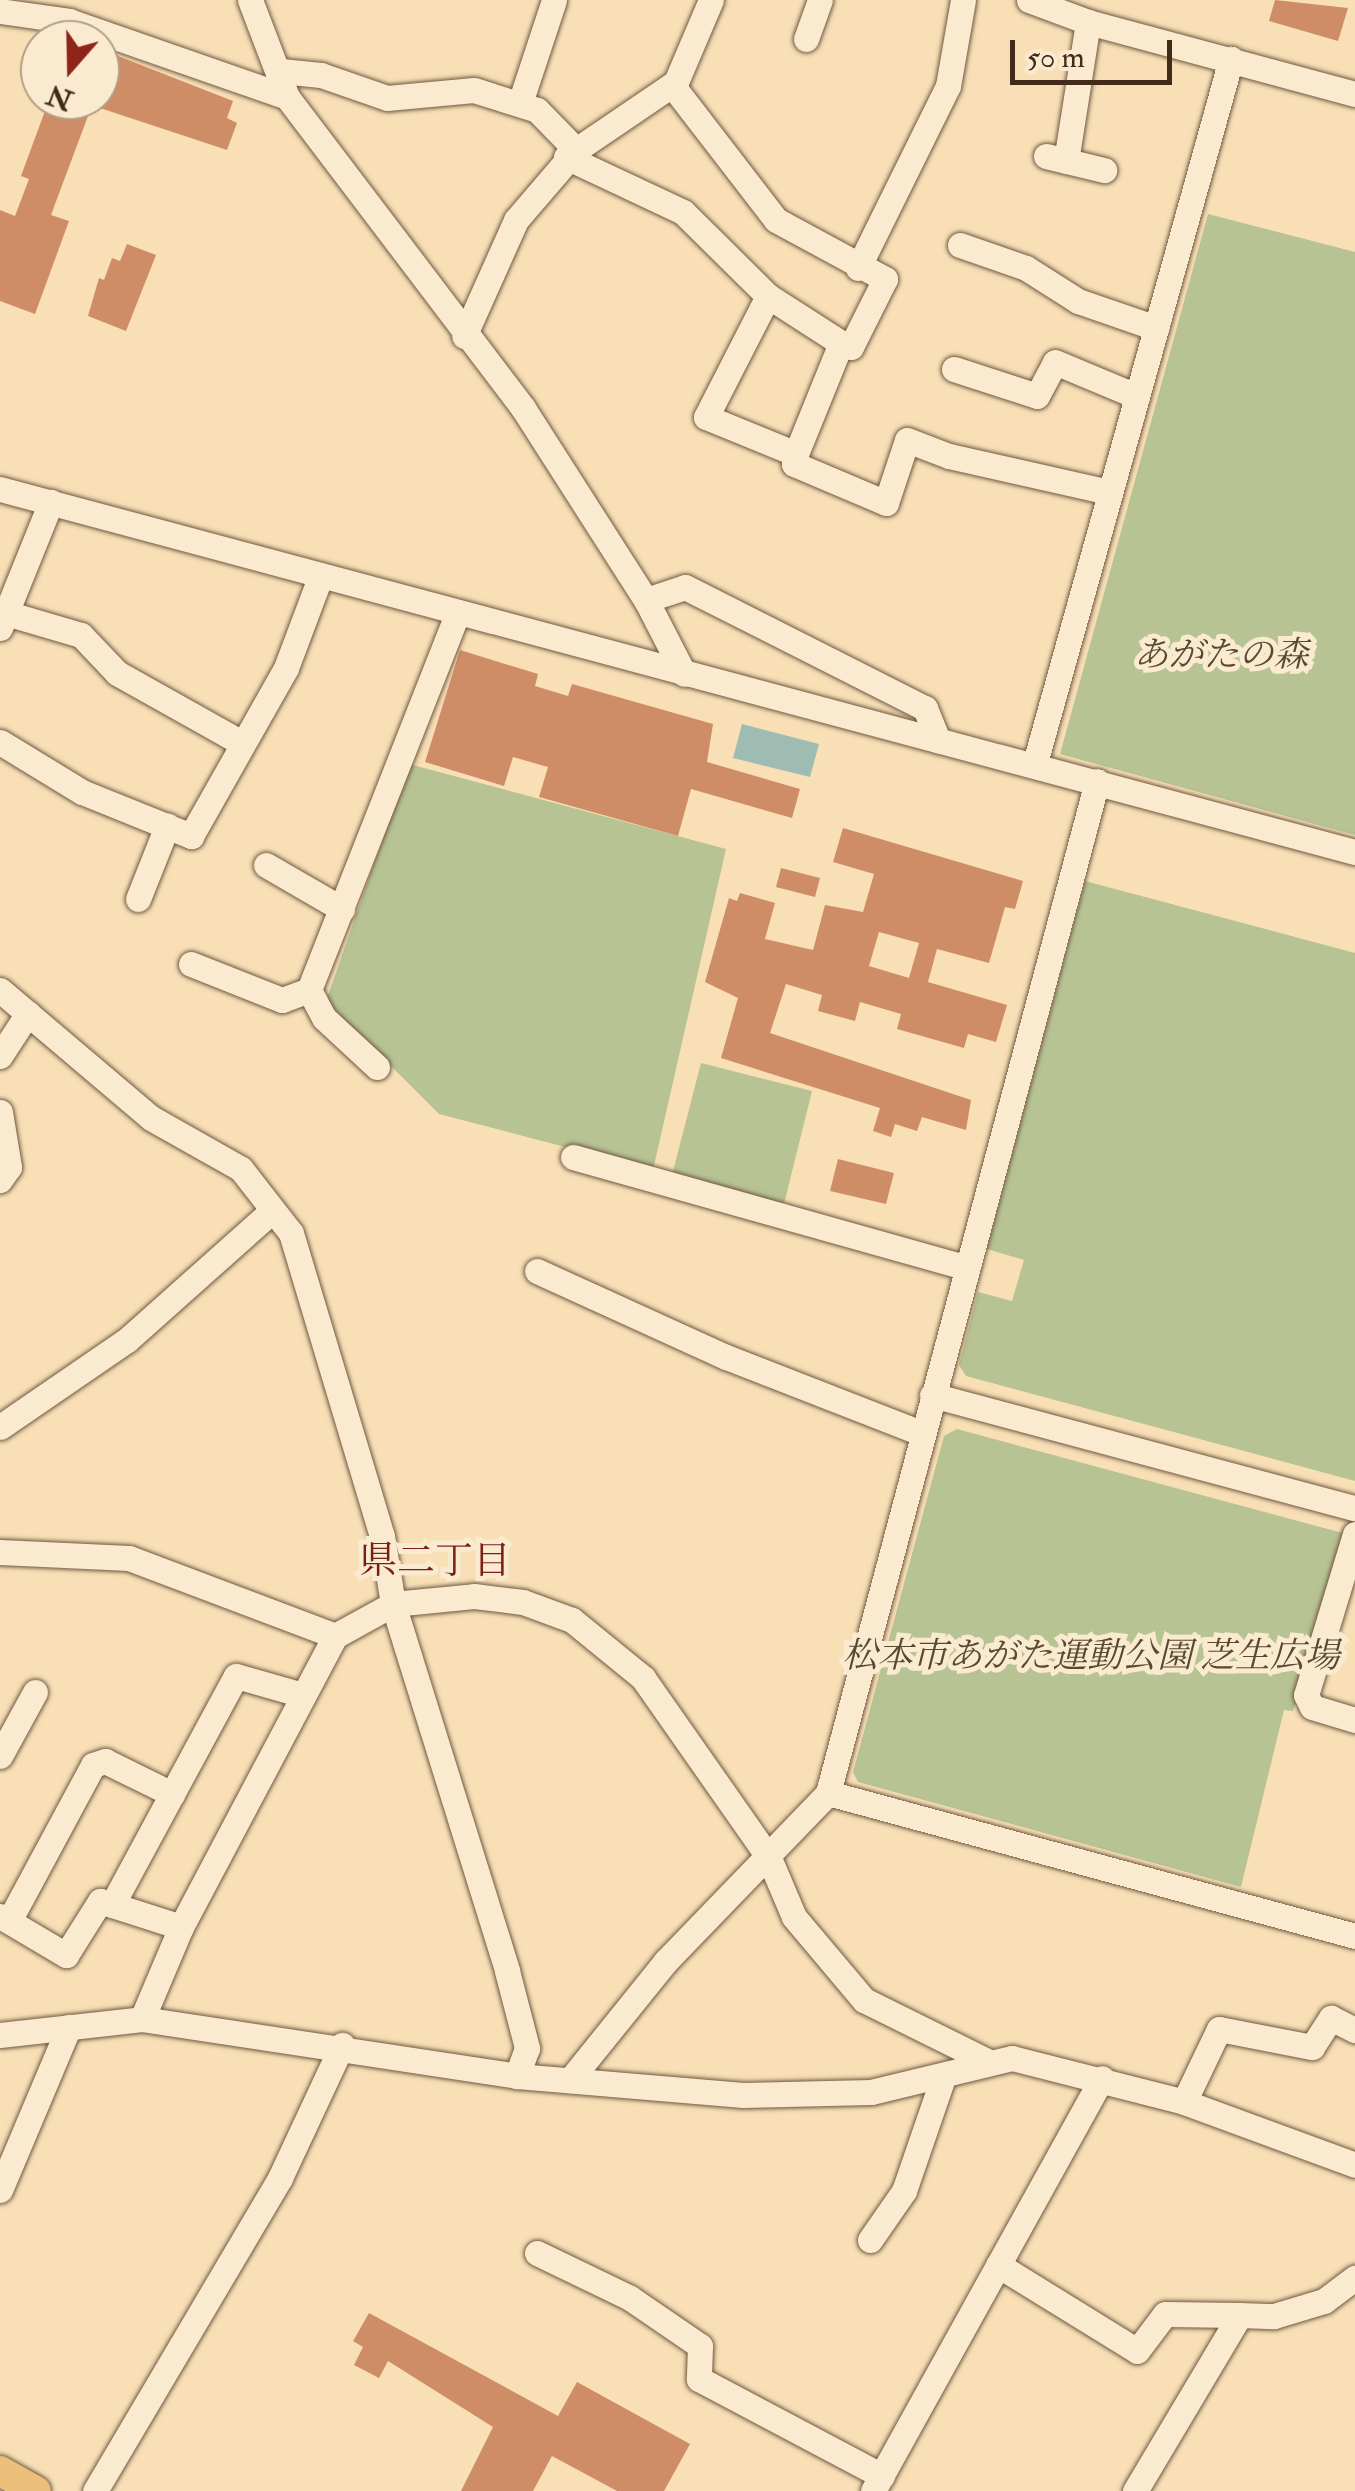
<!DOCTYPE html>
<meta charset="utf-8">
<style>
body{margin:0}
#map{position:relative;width:1355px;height:2491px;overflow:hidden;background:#f8dfb6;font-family:"IM FELL Double Pica","Noto Serif JP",serif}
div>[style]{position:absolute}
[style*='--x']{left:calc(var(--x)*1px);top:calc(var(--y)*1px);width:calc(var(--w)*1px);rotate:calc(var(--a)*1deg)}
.green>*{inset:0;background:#b7c393}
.water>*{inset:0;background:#9ebcb2}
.building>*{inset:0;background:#cf8d67}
.roads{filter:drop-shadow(0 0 2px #705840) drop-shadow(0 0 2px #705840)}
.minor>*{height:25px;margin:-12.5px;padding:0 12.5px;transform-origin:12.5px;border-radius:12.5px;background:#faead0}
.major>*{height:30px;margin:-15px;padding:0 15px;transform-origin:15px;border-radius:15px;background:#ecc07b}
span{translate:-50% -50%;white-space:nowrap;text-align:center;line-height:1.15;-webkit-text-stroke:10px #faead0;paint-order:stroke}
.park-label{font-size:35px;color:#5a4931;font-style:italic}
.neighbourhood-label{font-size:38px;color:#7a1f14}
.north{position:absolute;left:20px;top:20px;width:100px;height:100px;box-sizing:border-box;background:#faead0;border:2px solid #b19e87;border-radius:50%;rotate:200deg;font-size:28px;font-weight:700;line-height:40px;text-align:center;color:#432b19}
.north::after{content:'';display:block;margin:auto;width:35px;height:45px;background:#8f2418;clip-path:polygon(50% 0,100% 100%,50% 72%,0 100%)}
.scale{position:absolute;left:1010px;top:40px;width:162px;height:45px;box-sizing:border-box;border:5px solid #432b19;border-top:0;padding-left:12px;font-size:30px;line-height:35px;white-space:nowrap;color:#432b19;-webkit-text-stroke:8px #faead0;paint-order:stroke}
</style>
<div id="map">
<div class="green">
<div style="clip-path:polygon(1208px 214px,1355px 252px,1355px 835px,1060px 754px)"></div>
<div style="clip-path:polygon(409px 764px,726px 849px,653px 1170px,439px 1114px,326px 1001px)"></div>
<div style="clip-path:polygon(1085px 881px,1355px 953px,1355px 1481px,966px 1376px,959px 1365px,978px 1292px,1012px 1301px,1024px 1260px,987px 1249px)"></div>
<div style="clip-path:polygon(701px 1063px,812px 1091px,784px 1204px,672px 1175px)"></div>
<div style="clip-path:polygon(957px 1429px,1350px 1535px,1293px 1711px,1284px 1710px,1241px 1887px,858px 1782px,853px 1772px,944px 1436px)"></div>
</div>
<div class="water">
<div style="clip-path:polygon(742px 724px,819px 744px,810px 777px,733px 758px)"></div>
</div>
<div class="building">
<div style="clip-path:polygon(1275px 0,1348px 8px,1338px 41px,1269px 21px)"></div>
<div style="clip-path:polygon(100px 49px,233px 101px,227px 118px,237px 123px,227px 150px,100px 108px)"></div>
<div style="clip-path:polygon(49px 100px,94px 100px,51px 215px,69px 221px,35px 314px,0 301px,0 210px,15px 216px,29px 179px,21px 176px)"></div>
<div style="clip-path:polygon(127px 244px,156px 255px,126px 331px,88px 316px,99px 278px,104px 280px,112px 258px,120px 261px)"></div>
<div style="clip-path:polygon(460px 650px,538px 674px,535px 686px,568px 696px,572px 684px,713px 724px,707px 762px,800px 789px,792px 818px,691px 789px,678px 836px,539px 797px,548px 767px,513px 757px,504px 786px,425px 762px)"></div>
<div style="clip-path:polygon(evenodd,843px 828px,1023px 881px,1015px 909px,1005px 907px,989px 963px,937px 949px,928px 982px,1007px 1005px,996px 1042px,968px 1034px,964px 1048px,897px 1029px,901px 1014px,860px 1002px,855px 1021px,818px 1011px,822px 995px,786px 984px,770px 1033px,971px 1100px,966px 1130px,922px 1117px,917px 1131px,895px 1124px,891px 1137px,873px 1131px,880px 1108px,721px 1058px,738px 998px,705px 982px,729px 898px,737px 901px,740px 893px,775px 903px,765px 939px,813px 950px,825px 905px,863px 912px,874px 874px,833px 862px,843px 828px,879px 932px,919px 943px,909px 978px,869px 966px,879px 932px)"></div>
<div style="clip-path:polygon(781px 868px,820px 878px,815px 897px,776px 887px)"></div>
<div style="clip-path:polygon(838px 1159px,894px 1173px,886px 1204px,830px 1191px)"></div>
<div style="clip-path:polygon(369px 2313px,558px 2416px,577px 2382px,690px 2444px,664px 2491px,617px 2491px,552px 2456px,533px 2491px,461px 2491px,493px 2427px,388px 2361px,379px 2378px,354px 2365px,363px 2347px,353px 2341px)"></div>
</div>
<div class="roads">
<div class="minor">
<div style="--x:250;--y:0;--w:104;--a:69.1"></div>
<div style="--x:287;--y:97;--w:390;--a:52.8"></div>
<div style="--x:523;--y:408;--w:228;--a:57.4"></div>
<div style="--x:646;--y:600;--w:83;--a:62.8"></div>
<div style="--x:1029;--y:0;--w:63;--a:20.4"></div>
<div style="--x:1088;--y:22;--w:277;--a:15.1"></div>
<div style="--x:0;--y:11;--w:70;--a:8.2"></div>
<div style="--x:69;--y:21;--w:231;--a:19.2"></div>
<div style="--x:806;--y:39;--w:41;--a:-70.3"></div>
<div style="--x:281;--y:71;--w:40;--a:5.7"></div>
<div style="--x:321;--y:75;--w:70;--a:19.2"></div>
<div style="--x:387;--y:98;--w:87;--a:-5.3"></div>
<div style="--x:474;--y:90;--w:66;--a:17.6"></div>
<div style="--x:537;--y:110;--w:56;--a:45.7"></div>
<div style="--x:576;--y:150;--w:92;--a:130.6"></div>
<div style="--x:516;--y:220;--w:127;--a:114.1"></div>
<div style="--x:672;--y:85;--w:170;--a:52.4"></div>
<div style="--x:776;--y:220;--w:124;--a:28.4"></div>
<div style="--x:885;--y:279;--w:76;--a:116.6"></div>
<div style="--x:851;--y:347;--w:11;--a:-158"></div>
<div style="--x:520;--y:103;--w:108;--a:-71.7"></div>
<div style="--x:576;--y:150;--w:121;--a:-34.2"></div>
<div style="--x:676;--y:82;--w:89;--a:-66.9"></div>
<div style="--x:1046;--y:156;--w:60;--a:13.6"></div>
<div style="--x:566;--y:157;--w:129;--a:25.2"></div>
<div style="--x:683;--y:212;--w:120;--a:44.7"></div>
<div style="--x:768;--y:296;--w:136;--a:117.1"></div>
<div style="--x:706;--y:417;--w:97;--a:22.3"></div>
<div style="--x:796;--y:454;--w:10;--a:101"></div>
<div style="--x:794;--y:464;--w:100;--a:23"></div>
<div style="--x:886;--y:503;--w:66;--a:-71.6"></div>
<div style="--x:907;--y:440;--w:45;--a:20.9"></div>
<div style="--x:949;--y:456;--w:164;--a:12.7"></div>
<div style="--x:1066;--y:161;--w:141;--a:-81"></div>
<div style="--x:960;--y:245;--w:70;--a:19.2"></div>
<div style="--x:1026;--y:268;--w:62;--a:32.4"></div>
<div style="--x:1078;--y:301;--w:83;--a:19.1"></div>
<div style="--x:858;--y:268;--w:203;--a:-63.7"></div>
<div style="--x:948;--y:86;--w:87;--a:-80.1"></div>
<div style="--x:768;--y:296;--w:87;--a:32.8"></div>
<div style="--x:841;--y:343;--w:120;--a:112.1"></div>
<div style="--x:954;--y:369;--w:87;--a:18"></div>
<div style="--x:1037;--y:396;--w:38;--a:-62"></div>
<div style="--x:1055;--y:362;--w:88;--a:22.8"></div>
<div style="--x:0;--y:489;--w:1403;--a:15"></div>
<div style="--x:646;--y:600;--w:41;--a:-18.4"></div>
<div style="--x:685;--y:587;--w:269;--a:26.8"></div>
<div style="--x:925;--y:708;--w:35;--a:68"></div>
<div style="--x:6;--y:613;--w:78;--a:16.3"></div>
<div style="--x:81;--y:635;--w:52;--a:46.5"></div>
<div style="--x:117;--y:673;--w:141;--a:29.3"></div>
<div style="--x:0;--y:628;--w:136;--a:-68"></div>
<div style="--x:0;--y:742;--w:96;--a:31.4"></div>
<div style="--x:82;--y:792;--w:118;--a:22"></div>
<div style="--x:191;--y:836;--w:193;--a:-60.5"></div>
<div style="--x:286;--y:668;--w:99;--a:-69.4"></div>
<div style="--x:1035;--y:763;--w:731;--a:-74.44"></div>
<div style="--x:266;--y:865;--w:88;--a:30.1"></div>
<div style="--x:138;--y:899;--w:79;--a:-68.3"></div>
<div style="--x:191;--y:964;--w:98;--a:21.6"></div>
<div style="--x:282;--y:1000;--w:29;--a:-20"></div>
<div style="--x:0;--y:990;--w:198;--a:40.3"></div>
<div style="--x:151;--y:1118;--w:103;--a:29.5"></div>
<div style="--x:241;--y:1169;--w:81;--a:52"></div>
<div style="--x:291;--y:1233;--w:316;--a:73.3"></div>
<div style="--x:382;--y:1536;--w:69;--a:80.8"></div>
<div style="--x:393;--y:1604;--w:384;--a:72.7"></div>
<div style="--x:507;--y:1971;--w:80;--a:75.4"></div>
<div style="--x:527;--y:2048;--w:30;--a:110"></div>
<div style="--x:0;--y:1056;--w:51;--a:-56.9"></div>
<div style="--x:377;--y:1067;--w:72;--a:-137.2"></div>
<div style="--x:324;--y:1018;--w:32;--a:-118"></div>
<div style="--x:309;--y:990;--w:406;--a:-68.5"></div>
<div style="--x:0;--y:1112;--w:56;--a:80.7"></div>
<div style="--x:9;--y:1167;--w:16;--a:125"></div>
<div style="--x:573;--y:1157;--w:407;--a:15.7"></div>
<div style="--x:537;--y:1271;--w:208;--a:24.5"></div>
<div style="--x:726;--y:1357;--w:209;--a:21.3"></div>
<div style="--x:932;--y:1395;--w:438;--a:15"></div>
<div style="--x:0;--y:1427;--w:154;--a:-34.4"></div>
<div style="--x:127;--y:1340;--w:194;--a:-41.7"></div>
<div style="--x:1355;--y:1534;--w:168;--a:106.9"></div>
<div style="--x:1306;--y:1695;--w:13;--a:63"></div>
<div style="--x:1312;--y:1707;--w:45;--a:16.8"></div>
<div style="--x:0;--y:1552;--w:129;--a:2.7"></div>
<div style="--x:129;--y:1558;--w:220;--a:20.7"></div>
<div style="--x:335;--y:1636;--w:66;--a:-28.9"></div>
<div style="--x:393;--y:1604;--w:81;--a:-5.6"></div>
<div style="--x:474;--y:1596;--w:49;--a:7"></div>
<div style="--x:523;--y:1602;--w:52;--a:20.2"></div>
<div style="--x:572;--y:1620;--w:92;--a:39.2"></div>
<div style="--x:643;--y:1678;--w:220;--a:55"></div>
<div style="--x:769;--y:1858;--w:64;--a:67"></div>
<div style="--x:794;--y:1917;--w:109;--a:49.9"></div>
<div style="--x:864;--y:2000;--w:140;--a:26.4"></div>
<div style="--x:0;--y:1756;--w:73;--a:-61.3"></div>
<div style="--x:828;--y:1793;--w:546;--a:15.18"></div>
<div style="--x:112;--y:1905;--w:260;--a:-61.6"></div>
<div style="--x:236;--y:1676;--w:66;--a:15.9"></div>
<div style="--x:0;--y:1916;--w:77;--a:30.6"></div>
<div style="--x:66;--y:1955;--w:64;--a:-57.8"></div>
<div style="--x:100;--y:1901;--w:85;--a:17.8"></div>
<div style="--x:9;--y:1921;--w:177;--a:-61.7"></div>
<div style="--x:93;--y:1765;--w:13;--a:-18"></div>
<div style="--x:105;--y:1761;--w:75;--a:26.2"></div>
<div style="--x:142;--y:2019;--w:100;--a:-67"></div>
<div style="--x:181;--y:1927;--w:329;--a:-62.1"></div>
<div style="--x:0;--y:2035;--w:143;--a:-6.4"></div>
<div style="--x:142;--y:2019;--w:379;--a:8.6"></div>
<div style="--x:517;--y:2076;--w:227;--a:4.8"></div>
<div style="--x:743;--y:2095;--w:128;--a:-1.3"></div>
<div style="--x:871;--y:2092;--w:145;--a:-13.6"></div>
<div style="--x:1012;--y:2058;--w:178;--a:14.3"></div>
<div style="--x:1184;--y:2102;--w:182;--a:20.2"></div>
<div style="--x:570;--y:2080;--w:153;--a:-51.1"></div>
<div style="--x:666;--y:1961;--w:233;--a:-46"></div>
<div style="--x:828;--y:1793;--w:1047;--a:-75.11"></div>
<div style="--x:1184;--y:2102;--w:81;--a:-64.4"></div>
<div style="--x:1219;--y:2029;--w:95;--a:11"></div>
<div style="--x:1312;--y:2047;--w:35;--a:-57"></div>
<div style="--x:1331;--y:2018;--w:27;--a:27"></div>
<div style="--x:0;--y:2190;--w:177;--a:-67.1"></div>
<div style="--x:870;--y:2240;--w:60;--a:-55.2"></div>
<div style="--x:904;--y:2191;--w:120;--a:-71"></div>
<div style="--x:537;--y:2253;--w:103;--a:25.8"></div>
<div style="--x:630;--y:2298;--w:85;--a:34.4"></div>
<div style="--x:700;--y:2346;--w:33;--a:92"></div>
<div style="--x:699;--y:2379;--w:207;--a:27.9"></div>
<div style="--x:998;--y:2265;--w:163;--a:31.7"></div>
<div style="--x:1137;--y:2351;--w:46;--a:-52.9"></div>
<div style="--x:1165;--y:2314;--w:75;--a:0.8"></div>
<div style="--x:95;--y:2491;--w:364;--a:-59.4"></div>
<div style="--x:280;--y:2178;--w:147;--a:-65"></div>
<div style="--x:873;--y:2491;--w:472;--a:-61"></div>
<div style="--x:1135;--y:2491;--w:205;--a:-59.2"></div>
<div style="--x:1240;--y:2315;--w:34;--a:2"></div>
<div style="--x:1274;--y:2316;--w:52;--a:-16.7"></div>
<div style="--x:1324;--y:2301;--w:39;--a:-37"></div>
</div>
<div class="major">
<div style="--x:0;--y:2471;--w:41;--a:29.1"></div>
</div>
</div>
<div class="park-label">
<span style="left:1221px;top:655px">あがたの森</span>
<span style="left:1091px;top:1656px">松本市あがた運動公園 芝生広場</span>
</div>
<div class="neighbourhood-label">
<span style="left:435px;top:1562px">県二丁目</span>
</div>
<div class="north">N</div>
<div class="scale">50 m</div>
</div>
